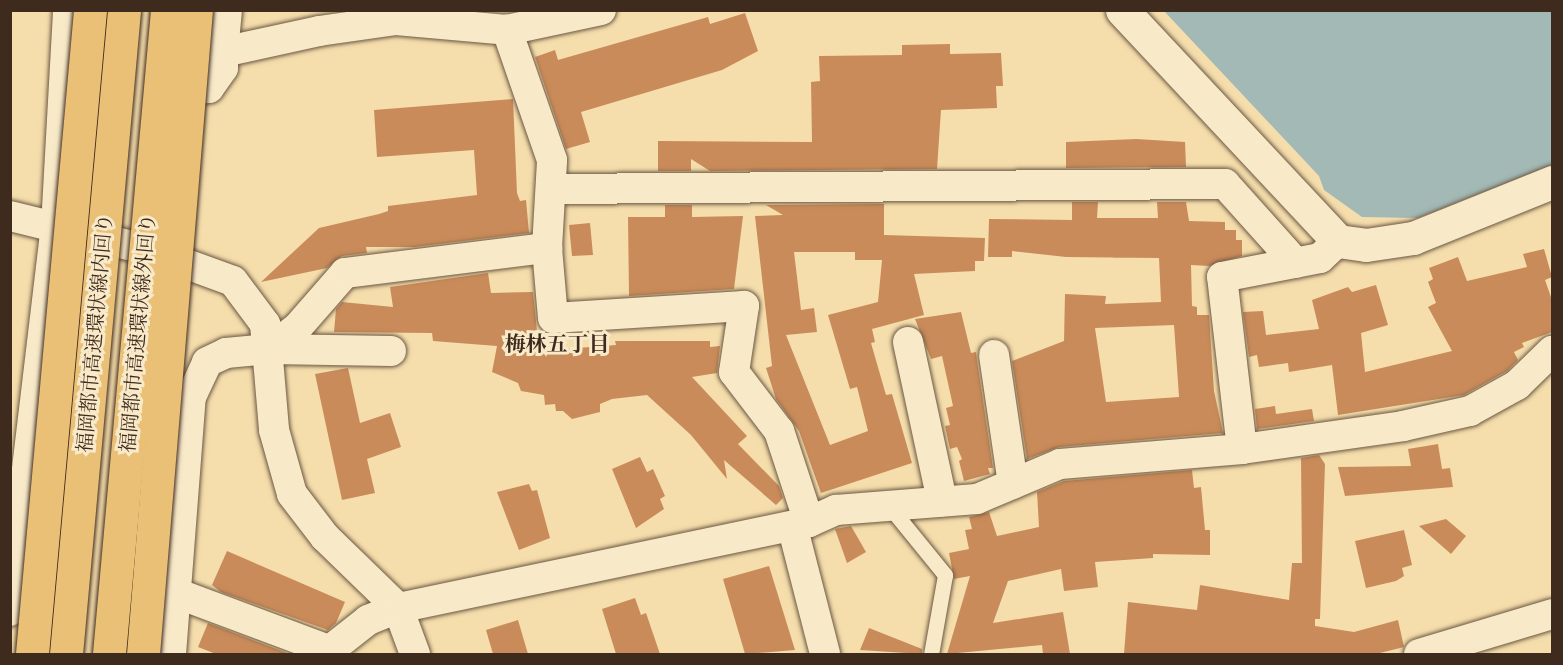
<!DOCTYPE html>
<meta charset="utf-8">
<style>
body{margin:0}
#map{position:relative;width:1563px;height:665px;overflow:hidden;background:#f5deac;font-family:"EB Garamond","Noto Serif JP",serif}
div>[style]{position:absolute}
[style*='--x']{left:calc(var(--x)*1px);top:calc(var(--y)*1px);width:calc(var(--w)*1px);rotate:calc(var(--a)*1deg)}
.water>*{inset:0;background:#a2b9b6}
.building>*{inset:0;background:#ca8b5a}
.roads{filter:drop-shadow(0 0 2px #6c5742) drop-shadow(0 0 2px #6c5742)}
.lane>*{height:15px;margin:-7.5px;padding:0 7.5px;transform-origin:7.5px;border-radius:7.5px;background:#f8eac9}
.street>*{height:30px;margin:-15px;padding:0 15px;transform-origin:15px;border-radius:15px;background:#f8eac9}
.secondary>*{height:33px;margin:-16.5px;padding:0 16.5px;transform-origin:16.5px;border-radius:16.5px;background:#f8eac9}
.bridges{filter:drop-shadow(0 0 2px #3f2a1e) drop-shadow(0 0 2px #3f2a1e)}
.highway-bridge>*{height:33px;margin:-16.5px;padding:0 16.5px;transform-origin:16.5px;border-radius:16.5px;background:#eabf76}
span{translate:-50% -50%;white-space:nowrap;text-align:center;line-height:1.15;-webkit-text-stroke:6px #f8eac9;paint-order:stroke}
.street-label{font-size:20px;color:#3f2a1e}
.neighbourhood-label{font-size:21px;color:#3f2a1e;font-weight:700}
.frame{position:absolute;inset:0;border:12px solid #3f2a1e;pointer-events:none}
</style>
<div id="map">
<div class="water">
<div style="clip-path:polygon(1164px 11px,1552px 11px,1552px 165px,1418px 218px,1362px 217px,1324px 190px,1319px 176px)"></div>
</div>
<div class="building">
<div style="clip-path:polygon(745px 13px,758px 51px,722px 70px,581px 112px,590px 142px,566px 149px,535px 57px,555px 50px,558px 60px,708px 17px,710px 24px)"></div>
<div style="clip-path:polygon(950px 44px,950px 54px,1001px 53px,1003px 86px,996px 86px,997px 108px,941px 110px,937px 169px,710px 171px,691px 159px,691px 171px,658px 171px,658px 141px,812px 142px,811px 82px,820px 81px,819px 56px,902px 55px,902px 45px)"></div>
<div style="clip-path:polygon(513px 99px,517px 193px,520px 201px,526px 200px,529px 233px,415px 247px,366px 247px,367px 253px,342px 256px,327px 268px,261px 282px,319px 228px,379px 214px,388px 211px,388px 206px,477px 195px,474px 150px,377px 157px,374px 110px)"></div>
<div style="clip-path:polygon(1136px 139px,1185px 142px,1186px 167px,1066px 168px,1066px 142px)"></div>
<div style="clip-path:polygon(evenodd,1072px 202px,1098px 202px,1097px 218px,1158px 218px,1157px 202px,1186px 202px,1189px 221px,1225px 222px,1225px 230px,1236px 230px,1236px 240px,1242px 240px,1242px 256px,1209px 266px,1191px 265px,1192px 306px,1197px 307px,1197px 315px,1209px 315px,1214px 391px,1223px 433px,1059px 447px,1027px 459px,1012px 361px,1064px 341px,1065px 294px,1106px 296px,1105px 304px,1161px 302px,1159px 258px,1066px 257px,1012px 251px,1012px 257px,988px 257px,989px 219px,1072px 220px,1072px 202px,1174px 325px,1179px 397px,1106px 402px,1095px 328px,1174px 325px)"></div>
<div style="clip-path:polygon(evenodd,884px 204px,884px 235px,985px 238px,984px 261px,975px 261px,975px 271px,914px 274px,924px 315px,872px 329px,875px 342px,871px 343px,886px 395px,892px 394px,912px 463px,821px 493px,799px 431px,776px 399px,766px 368px,772px 366px,755px 216px,783px 215px,766px 205px,884px 204px,794px 252px,855px 252px,855px 260px,882px 260px,878px 302px,828px 315px,850px 389px,857px 387px,868px 431px,830px 445px,786px 335px,817px 332px,814px 308px,801px 310px,794px 252px)"></div>
<div style="clip-path:polygon(665px 205px,692px 205px,692px 217px,743px 216px,734px 289px,629px 296px,628px 217px,665px 217px)"></div>
<div style="clip-path:polygon(590px 223px,593px 255px,572px 256px,569px 225px)"></div>
<div style="clip-path:polygon(1544px 249px,1552px 277px,1545px 280px,1552px 300px,1552px 332px,1522px 343px,1524px 347px,1514px 352px,1518px 360px,1507px 371px,1464px 395px,1338px 415px,1332px 365px,1289px 372px,1288px 363px,1259px 367px,1257px 355px,1249px 357px,1243px 312px,1263px 311px,1266px 335px,1319px 329px,1312px 300px,1348px 287px,1352px 292px,1376px 285px,1388px 325px,1361px 333px,1365px 372px,1452px 351px,1428px 307px,1436px 303px,1428px 282px,1433px 279px,1429px 268px,1458px 257px,1467px 281px,1527px 267px,1523px 254px)"></div>
<div style="clip-path:polygon(488px 273px,491px 293px,533px 292px,539px 351px,616px 345px,615px 341px,710px 341px,710px 347px,720px 346px,717px 373px,692px 377px,747px 436px,738px 444px,779px 486px,783px 498px,776px 505px,724px 460px,727px 479px,691px 435px,647px 395px,612px 399px,600px 404px,600px 412px,572px 419px,563px 411px,556px 411px,555px 404px,545px 405px,544px 395px,521px 391px,518px 383px,492px 372px,497px 346px,433px 341px,432px 333px,334px 332px,336px 309px,342px 302px,393px 307px,390px 287px)"></div>
<div style="clip-path:polygon(961px 312px,971px 353px,976px 352px,977px 360px,993px 468px,988px 468px,990px 474px,964px 481px,959px 461px,962px 459px,957px 447px,950px 449px,945px 426px,950px 425px,946px 408px,953px 406px,942px 356px,931px 359px,915px 319px)"></div>
<div style="clip-path:polygon(348px 368px,360px 423px,390px 413px,401px 447px,367px 459px,375px 493px,342px 500px,315px 374px)"></div>
<div style="clip-path:polygon(1275px 406px,1276px 414px,1312px 409px,1314px 421px,1257px 429px,1255px 409px)"></div>
<div style="clip-path:polygon(1438px 444px,1442px 469px,1450px 468px,1453px 487px,1345px 496px,1338px 467px,1411px 466px,1408px 449px)"></div>
<div style="clip-path:polygon(1319px 455px,1325px 464px,1320px 619px,1315px 619px,1315px 626px,1354px 632px,1398px 620px,1404px 647px,1376px 654px,1124px 654px,1128px 602px,1197px 610px,1200px 585px,1289px 600px,1292px 563px,1302px 563px,1301px 458px)"></div>
<div style="clip-path:polygon(640px 457px,647px 472px,653px 469px,665px 496px,660px 499px,664px 509px,636px 528px,612px 469px)"></div>
<div style="clip-path:polygon(1192px 470px,1194px 488px,1201px 487px,1205px 530px,1210px 530px,1210px 555px,1153px 554px,1153px 558px,1095px 562px,1098px 587px,1064px 591px,1061px 569px,1008px 581px,993px 623px,1063px 612px,1070px 654px,1043px 654px,1042px 645px,947px 654px,970px 576px,954px 579px,949px 553px,969px 549px,965px 530px,972px 529px,969px 517px,989px 512px,997px 536px,1039px 527px,1037px 492px,1064px 481px)"></div>
<div style="clip-path:polygon(529px 484px,532px 491px,537px 490px,550px 538px,519px 550px,497px 492px)"></div>
<div style="clip-path:polygon(1446px 519px,1466px 536px,1451px 554px,1419px 526px)"></div>
<div style="clip-path:polygon(851px 526px,866px 552px,847px 563px,835px 529px)"></div>
<div style="clip-path:polygon(1404px 530px,1412px 565px,1402px 568px,1404px 576px,1396px 581px,1366px 588px,1355px 541px)"></div>
<div style="clip-path:polygon(227px 551px,345px 602px,336px 623px,328px 630px,221px 592px,212px 585px)"></div>
<div style="clip-path:polygon(769px 566px,795px 650px,745px 654px,723px 579px)"></div>
<div style="clip-path:polygon(635px 598px,641px 615px,646px 613px,660px 654px,616px 654px,602px 609px)"></div>
<div style="clip-path:polygon(518px 620px,528px 654px,493px 654px,486px 630px)"></div>
<div style="clip-path:polygon(208px 623px,287px 653px,216px 654px,198px 647px)"></div>
<div style="clip-path:polygon(869px 628px,922px 649px,922px 654px,860px 650px)"></div>
</div>
<div class="roads">
<div class="lane">
<div style="--x:889;--y:506;--w:89;--a:50.9"></div>
<div style="--x:945;--y:575;--w:80;--a:100"></div>
</div>
<div class="street">
<div style="--x:223;--y:52;--w:42;--a:-84.6"></div>
<div style="--x:168;--y:90;--w:41;--a:-2.8"></div>
<div style="--x:209;--y:88;--w:24;--a:-55"></div>
<div style="--x:223;--y:68;--w:16;--a:-90"></div>
<div style="--x:223;--y:52;--w:98;--a:-12.3"></div>
<div style="--x:319;--y:31;--w:78;--a:-8.1"></div>
<div style="--x:396;--y:20;--w:111;--a:5.1"></div>
<div style="--x:507;--y:30;--w:96;--a:-12"></div>
<div style="--x:551;--y:189;--w:674;--a:-0.43"></div>
<div style="--x:1225;--y:184;--w:106;--a:48.1"></div>
<div style="--x:10;--y:216;--w:142;--a:13.8"></div>
<div style="--x:148;--y:250;--w:90;--a:20"></div>
<div style="--x:233;--y:281;--w:54;--a:53.3"></div>
<div style="--x:265;--y:324;--w:106;--a:85.1"></div>
<div style="--x:274;--y:430;--w:66;--a:74.3"></div>
<div style="--x:292;--y:494;--w:54;--a:52.5"></div>
<div style="--x:325;--y:537;--w:102;--a:44.2"></div>
<div style="--x:398;--y:608;--w:49;--a:69.7"></div>
<div style="--x:908;--y:342;--w:163;--a:77.9"></div>
<div style="--x:269;--y:349;--w:35;--a:-37"></div>
<div style="--x:297;--y:328;--w:73;--a:-48.9"></div>
<div style="--x:345;--y:273;--w:204;--a:-7.1"></div>
<div style="--x:994;--y:355;--w:130;--a:81.6"></div>
<div style="--x:1242;--y:449;--w:173;--a:-96.6"></div>
<div style="--x:1222;--y:277;--w:100;--a:-11"></div>
<div style="--x:1320;--y:258;--w:25;--a:-43"></div>
<div style="--x:809;--y:522;--w:30;--a:-24"></div>
<div style="--x:836;--y:510;--w:141;--a:-4.5"></div>
<div style="--x:977;--y:499;--w:90;--a:-22.9"></div>
<div style="--x:1060;--y:464;--w:183;--a:-4.7"></div>
<div style="--x:1242;--y:449;--w:163;--a:-8.1"></div>
<div style="--x:1403;--y:426;--w:69;--a:-12.6"></div>
<div style="--x:1470;--y:411;--w:54;--a:-29"></div>
<div style="--x:1517;--y:385;--w:49;--a:-44.2"></div>
<div style="--x:793;--y:529;--w:129;--a:75.6"></div>
<div style="--x:176;--y:593;--w:165;--a:20.5"></div>
<div style="--x:10;--y:611;--w:387;--a:-83.2"></div>
<div style="--x:56;--y:227;--w:217;--a:-86.8"></div>
<div style="--x:171;--y:654;--w:258;--a:-85.6"></div>
<div style="--x:191;--y:397;--w:38;--a:-65"></div>
<div style="--x:207;--y:362;--w:21;--a:-25"></div>
<div style="--x:226;--y:353;--w:43;--a:-5.3"></div>
<div style="--x:269;--y:349;--w:122;--a:0.9"></div>
<div style="--x:325;--y:654;--w:55;--a:-38.3"></div>
<div style="--x:368;--y:620;--w:32;--a:-22"></div>
<div style="--x:398;--y:608;--w:420;--a:-11.8"></div>
<div style="--x:809;--y:522;--w:96;--a:-108.2"></div>
<div style="--x:779;--y:431;--w:74;--a:-127.3"></div>
<div style="--x:734;--y:372;--w:67;--a:-81.4"></div>
<div style="--x:744;--y:306;--w:191;--a:176.4"></div>
<div style="--x:553;--y:318;--w:70;--a:-94.9"></div>
<div style="--x:547;--y:248;--w:88;--a:-86.7"></div>
<div style="--x:552;--y:160;--w:138;--a:-109.1"></div>
<div style="--x:1419;--y:654;--w:139;--a:-16.7"></div>
</div>
<div class="secondary">
<div style="--x:1122;--y:10;--w:316;--a:46.9"></div>
<div style="--x:1338;--y:241;--w:28;--a:8"></div>
<div style="--x:1366;--y:245;--w:48;--a:-8.5"></div>
<div style="--x:1413;--y:238;--w:150;--a:-21.9"></div>
</div>
</div>
<div class="bridges">
<div class="highway-bridge">
<div style="--x:32;--y:654;--w:647;--a:-84.85"></div>
<div style="--x:66;--y:654;--w:647;--a:-84.85"></div>
<div style="--x:109;--y:654;--w:647;--a:-84.85"></div>
<div style="--x:143;--y:654;--w:646;--a:-85.3"></div>
</div>
</div>
<div class="street-label">
<span style="left:95px;top:333px;rotate:-85deg">福岡都市高速環状線内回り</span>
<span style="left:138px;top:333px;rotate:-85deg">福岡都市高速環状線外回り</span>
</div>
<div class="neighbourhood-label">
<span style="left:557px;top:344px">梅林五丁目</span>
</div>
<div class="frame"></div>
</div>
